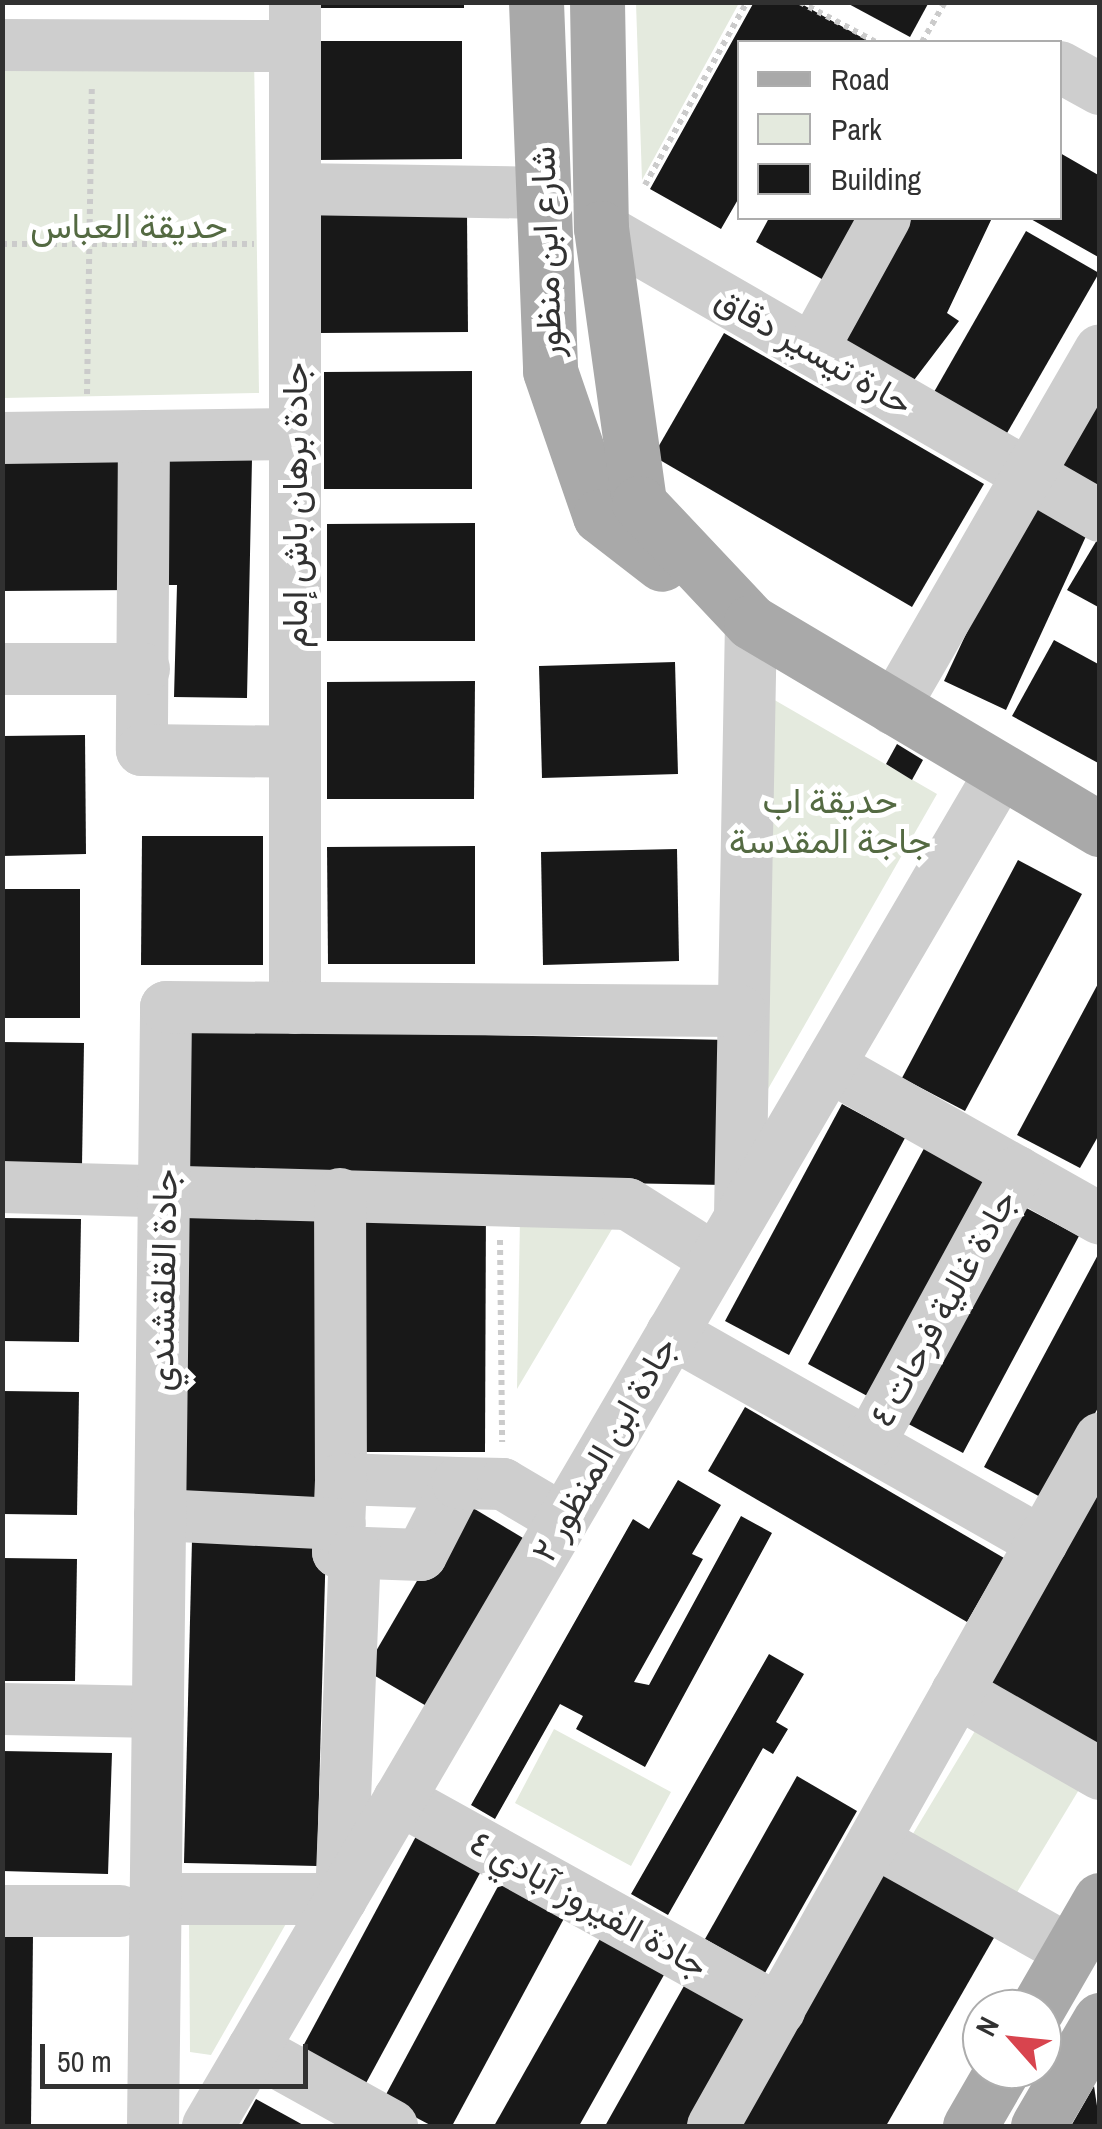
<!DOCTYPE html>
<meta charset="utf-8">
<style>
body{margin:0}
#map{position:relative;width:1102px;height:2129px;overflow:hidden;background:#fff;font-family:"Archivo Narrow",Vazirmatn,sans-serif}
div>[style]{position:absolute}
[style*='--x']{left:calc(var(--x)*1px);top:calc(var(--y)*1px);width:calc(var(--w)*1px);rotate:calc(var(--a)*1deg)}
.green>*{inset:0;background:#e4eade}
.building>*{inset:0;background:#181818}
.path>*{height:6px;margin-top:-3px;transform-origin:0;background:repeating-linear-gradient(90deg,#cbcbcb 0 5px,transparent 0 10px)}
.minor>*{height:52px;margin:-26px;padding:0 26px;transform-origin:26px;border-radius:26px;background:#cecece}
.major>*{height:55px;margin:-27.5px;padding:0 27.5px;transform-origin:27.5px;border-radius:27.5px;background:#a9a9a9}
span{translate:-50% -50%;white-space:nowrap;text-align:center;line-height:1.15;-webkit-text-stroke:10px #fff;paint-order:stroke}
.park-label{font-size:35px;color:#546a42}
.street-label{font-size:35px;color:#313131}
.frame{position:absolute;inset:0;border:5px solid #313131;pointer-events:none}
.legend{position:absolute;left:737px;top:40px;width:325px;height:180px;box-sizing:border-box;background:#fff;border:2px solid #adadad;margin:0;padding:12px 18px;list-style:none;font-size:30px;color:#313131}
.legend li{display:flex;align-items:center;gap:20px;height:50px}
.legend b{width:50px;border:2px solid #adadad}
.north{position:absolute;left:962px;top:1989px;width:100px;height:100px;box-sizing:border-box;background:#fff;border:2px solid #adadad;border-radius:50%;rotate:297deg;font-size:28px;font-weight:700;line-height:40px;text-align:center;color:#313131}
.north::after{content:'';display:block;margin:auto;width:35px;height:45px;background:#d8444e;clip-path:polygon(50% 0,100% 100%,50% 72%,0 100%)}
.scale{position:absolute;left:40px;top:2044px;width:268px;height:45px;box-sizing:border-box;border:5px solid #313131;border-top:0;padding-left:12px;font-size:30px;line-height:35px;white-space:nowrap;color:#313131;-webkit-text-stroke:8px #fff;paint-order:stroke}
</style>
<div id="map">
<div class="green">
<div style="clip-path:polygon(636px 3px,739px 3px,642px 180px)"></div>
<div style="clip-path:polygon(254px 54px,259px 393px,3px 398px,2px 58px)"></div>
<div style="clip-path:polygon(752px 687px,937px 794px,756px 1110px)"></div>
<div style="clip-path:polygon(520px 1218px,618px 1219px,517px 1389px)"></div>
<div style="clip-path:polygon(981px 1721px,1083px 1783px,1013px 1899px,911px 1837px)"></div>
<div style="clip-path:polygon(554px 1729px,671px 1792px,631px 1866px,515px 1803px)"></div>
<div style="clip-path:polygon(291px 1915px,211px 2055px,190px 2052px,189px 1917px)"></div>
</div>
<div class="building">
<div style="clip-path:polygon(316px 2px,464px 2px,464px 8px,316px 8px)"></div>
<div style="clip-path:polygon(754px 2px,798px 2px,870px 42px,740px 42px,740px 196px,721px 229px,650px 189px)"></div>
<div style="clip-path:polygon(845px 2px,929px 2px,910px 37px)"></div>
<div style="clip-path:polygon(313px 41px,462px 41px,462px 159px,314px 160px)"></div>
<div style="clip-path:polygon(1060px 153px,1100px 176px,1100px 258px,1029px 218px,1060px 218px)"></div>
<div style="clip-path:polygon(467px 214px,468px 332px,319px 333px,319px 215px)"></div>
<div style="clip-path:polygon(769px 218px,875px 218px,836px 287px,756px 242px)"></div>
<div style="clip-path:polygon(899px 218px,992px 218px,947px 313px,959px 321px,908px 388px,826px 340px)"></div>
<div style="clip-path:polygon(1026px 231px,1099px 273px,1003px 440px,930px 399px)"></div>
<div style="clip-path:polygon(724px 333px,984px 484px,912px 607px,653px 456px)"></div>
<div style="clip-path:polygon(472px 371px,472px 489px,324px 489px,324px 372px)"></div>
<div style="clip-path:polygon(1100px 387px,1100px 502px,1050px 475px)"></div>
<div style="clip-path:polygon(134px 454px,134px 590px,2px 591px,2px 455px)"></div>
<div style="clip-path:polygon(154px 457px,252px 459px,247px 698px,174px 697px,177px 585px,151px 585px)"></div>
<div style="clip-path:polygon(1032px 493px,1093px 521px,1006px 710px,944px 681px)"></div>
<div style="clip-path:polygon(475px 523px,475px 641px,327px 641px,327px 524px)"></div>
<div style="clip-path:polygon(1100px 535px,1100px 608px,1067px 590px)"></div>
<div style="clip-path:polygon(1054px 640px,1100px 665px,1100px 764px,1012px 716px)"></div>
<div style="clip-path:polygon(675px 662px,678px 774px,542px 778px,539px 666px)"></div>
<div style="clip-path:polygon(475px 681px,474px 799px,327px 799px,327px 682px)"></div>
<div style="clip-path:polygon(85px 735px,86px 854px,2px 856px,2px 736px)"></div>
<div style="clip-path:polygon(897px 744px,923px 760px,912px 780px,886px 764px)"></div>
<div style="clip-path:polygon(142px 836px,263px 836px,263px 965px,141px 965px)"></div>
<div style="clip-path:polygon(475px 846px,475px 964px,328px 964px,327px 847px)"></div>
<div style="clip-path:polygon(677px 849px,679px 961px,543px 965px,541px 852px)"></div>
<div style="clip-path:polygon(1018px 860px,1082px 894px,965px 1111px,902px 1078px)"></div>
<div style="clip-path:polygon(2px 889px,80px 889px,80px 1018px,2px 1018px)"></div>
<div style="clip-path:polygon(1100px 980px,1100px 1133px,1080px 1168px,1017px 1135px)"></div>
<div style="clip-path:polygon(182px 1029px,729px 1040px,725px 1185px,179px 1175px)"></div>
<div style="clip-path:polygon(2px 1042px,84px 1043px,82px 1165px,2px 1164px)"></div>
<div style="clip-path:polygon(842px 1104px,905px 1138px,789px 1355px,725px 1321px)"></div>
<div style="clip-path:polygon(928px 1141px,992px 1175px,871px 1398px,808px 1364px)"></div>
<div style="clip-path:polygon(1015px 1202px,1079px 1236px,963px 1453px,899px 1419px)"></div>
<div style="clip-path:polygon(353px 1203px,486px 1204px,485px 1452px,352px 1452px)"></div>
<div style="clip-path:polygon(186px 1204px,332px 1204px,330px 1500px,185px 1499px)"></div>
<div style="clip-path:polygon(2px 1218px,81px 1219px,79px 1342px,2px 1341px)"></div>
<div style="clip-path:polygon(1100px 1251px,1100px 1404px,1048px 1501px,984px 1467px)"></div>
<div style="clip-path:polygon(2px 1391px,79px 1392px,77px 1515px,2px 1514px)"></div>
<div style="clip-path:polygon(745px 1407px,1004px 1558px,967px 1622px,708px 1471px)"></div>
<div style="clip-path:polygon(1100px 1468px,1100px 1745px,974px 1680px)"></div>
<div style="clip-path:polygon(678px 1480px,721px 1505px,692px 1554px,703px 1559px,634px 1682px,649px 1685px,741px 1516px,772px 1533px,645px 1767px,576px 1729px,583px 1716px,560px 1704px,495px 1819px,471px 1805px,633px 1519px,649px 1529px)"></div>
<div style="clip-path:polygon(463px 1502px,533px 1544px,435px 1711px,365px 1670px)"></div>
<div style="clip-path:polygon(192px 1540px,326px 1543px,317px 1866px,184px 1863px)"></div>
<div style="clip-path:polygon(2px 1558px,77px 1559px,75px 1681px,2px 1681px)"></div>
<div style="clip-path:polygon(769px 1654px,804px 1674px,776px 1722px,788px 1729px,773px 1754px,763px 1748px,668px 1915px,631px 1894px)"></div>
<div style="clip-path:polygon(2px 1751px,112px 1753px,108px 1874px,2px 1871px)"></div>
<div style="clip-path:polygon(797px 1776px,857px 1811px,765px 1973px,705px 1939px)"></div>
<div style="clip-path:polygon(421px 1827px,486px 1862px,365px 2085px,301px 2050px)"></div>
<div style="clip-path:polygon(875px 1867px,995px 1936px,886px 2126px,727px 2126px)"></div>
<div style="clip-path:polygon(503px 1877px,568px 1911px,452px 2126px,432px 2126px,383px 2100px)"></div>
<div style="clip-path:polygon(605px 1930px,669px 1966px,579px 2126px,494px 2126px)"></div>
<div style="clip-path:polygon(2px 1934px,33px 1935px,31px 2126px,2px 2126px)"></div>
<div style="clip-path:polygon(689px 1977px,753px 2013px,689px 2126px,605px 2126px)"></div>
<div style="clip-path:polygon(1094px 2086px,1100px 2126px,1071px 2126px)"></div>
<div style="clip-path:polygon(256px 2099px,305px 2126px,241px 2126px)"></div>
</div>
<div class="path">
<div style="--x:800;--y:2;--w:86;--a:27.8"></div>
<div style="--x:922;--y:42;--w:46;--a:-60.1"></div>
<div style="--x:645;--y:185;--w:210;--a:-60.9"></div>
<div style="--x:2;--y:244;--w:252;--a:0"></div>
<div style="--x:87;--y:394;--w:307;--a:-89.1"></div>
<div style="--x:500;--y:1240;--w:202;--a:89.4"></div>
</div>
<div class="minor">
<div style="--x:2;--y:45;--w:293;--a:0.2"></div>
<div style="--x:1060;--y:67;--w:46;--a:28.8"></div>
<div style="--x:295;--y:189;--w:248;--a:0.9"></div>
<div style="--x:601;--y:228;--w:576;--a:29.99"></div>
<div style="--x:812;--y:350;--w:151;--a:-61.1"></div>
<div style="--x:144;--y:436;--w:314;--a:90.4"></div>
<div style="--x:142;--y:750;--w:153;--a:0.7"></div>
<div style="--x:2;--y:438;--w:293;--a:-0.8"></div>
<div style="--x:2;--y:669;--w:142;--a:0"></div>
<div style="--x:893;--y:709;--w:414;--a:-60"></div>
<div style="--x:295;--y:1008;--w:1006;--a:-90"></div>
<div style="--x:829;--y:1066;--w:311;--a:29.4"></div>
<div style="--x:2;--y:1187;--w:626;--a:1.56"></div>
<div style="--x:628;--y:1204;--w:103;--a:32.3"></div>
<div style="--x:340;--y:1194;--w:285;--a:89.8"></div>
<div style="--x:740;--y:1216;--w:594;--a:-88.94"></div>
<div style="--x:672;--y:1333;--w:425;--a:29.5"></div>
<div style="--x:869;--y:1444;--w:310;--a:-61.4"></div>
<div style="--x:341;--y:1479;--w:117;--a:2"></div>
<div style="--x:458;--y:1483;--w:81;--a:117.2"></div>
<div style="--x:421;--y:1555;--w:83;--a:-177.9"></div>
<div style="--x:338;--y:1552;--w:73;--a:-87.6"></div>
<div style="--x:458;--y:1483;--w:45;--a:1.3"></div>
<div style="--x:503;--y:1484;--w:69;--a:30.7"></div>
<div style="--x:160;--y:1515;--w:180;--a:2.9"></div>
<div style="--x:957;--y:1692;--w:165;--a:29.8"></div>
<div style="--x:2;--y:1709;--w:156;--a:1.1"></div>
<div style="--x:399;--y:1799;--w:435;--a:29"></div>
<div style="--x:874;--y:1841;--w:225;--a:29.3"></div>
<div style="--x:156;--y:1899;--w:185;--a:0"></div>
<div style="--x:341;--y:1899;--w:347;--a:-87.7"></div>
<div style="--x:2;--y:1911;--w:118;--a:0"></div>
<div style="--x:253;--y:2049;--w:159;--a:29"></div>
<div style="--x:153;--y:2126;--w:1119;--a:-89.33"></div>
<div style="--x:166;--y:1007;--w:574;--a:0.4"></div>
<div style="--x:208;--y:2126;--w:1569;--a:-59.64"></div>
<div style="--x:713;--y:2126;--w:789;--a:-60.61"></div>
</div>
<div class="major">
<div style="--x:536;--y:2;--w:369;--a:87.8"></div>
<div style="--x:550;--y:371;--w:153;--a:71"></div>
<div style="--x:600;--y:516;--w:78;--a:37.7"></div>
<div style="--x:597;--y:2;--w:226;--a:89"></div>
<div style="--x:601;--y:228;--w:278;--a:82.1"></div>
<div style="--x:639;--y:503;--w:163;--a:46.7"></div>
<div style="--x:751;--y:622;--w:406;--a:30.7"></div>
<div style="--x:1037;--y:2009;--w:126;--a:-60"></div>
<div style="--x:970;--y:2126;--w:66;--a:-59.9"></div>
<div style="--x:1038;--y:2126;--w:123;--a:-59.7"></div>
</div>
<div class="park-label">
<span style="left:129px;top:226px">حديقة العباس</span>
<span style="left:830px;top:821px">حديقة اب<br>جاجة المقدسة</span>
</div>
<div class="street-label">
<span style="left:546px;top:252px;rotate:-92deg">شارع ابن منظور</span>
<span style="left:814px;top:351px;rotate:30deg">حارة تيسير دقاق</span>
<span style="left:295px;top:505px;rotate:-90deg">جادة برهان باش إمام</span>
<span style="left:163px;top:1280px;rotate:-89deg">جادة القلقشندي</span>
<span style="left:943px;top:1308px;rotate:-61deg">جادة غالية فرحات ٤</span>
<span style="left:604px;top:1449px;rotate:-60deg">جادة ابن المنظور ٢</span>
<span style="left:589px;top:1904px;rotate:29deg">جادة الفيروز آبادي ٤</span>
</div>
<div class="frame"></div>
<ul class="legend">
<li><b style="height:12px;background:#a9a9a9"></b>Road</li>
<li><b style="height:28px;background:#e4eade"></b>Park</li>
<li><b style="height:28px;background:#181818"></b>Building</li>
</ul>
<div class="north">N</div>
<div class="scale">50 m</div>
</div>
